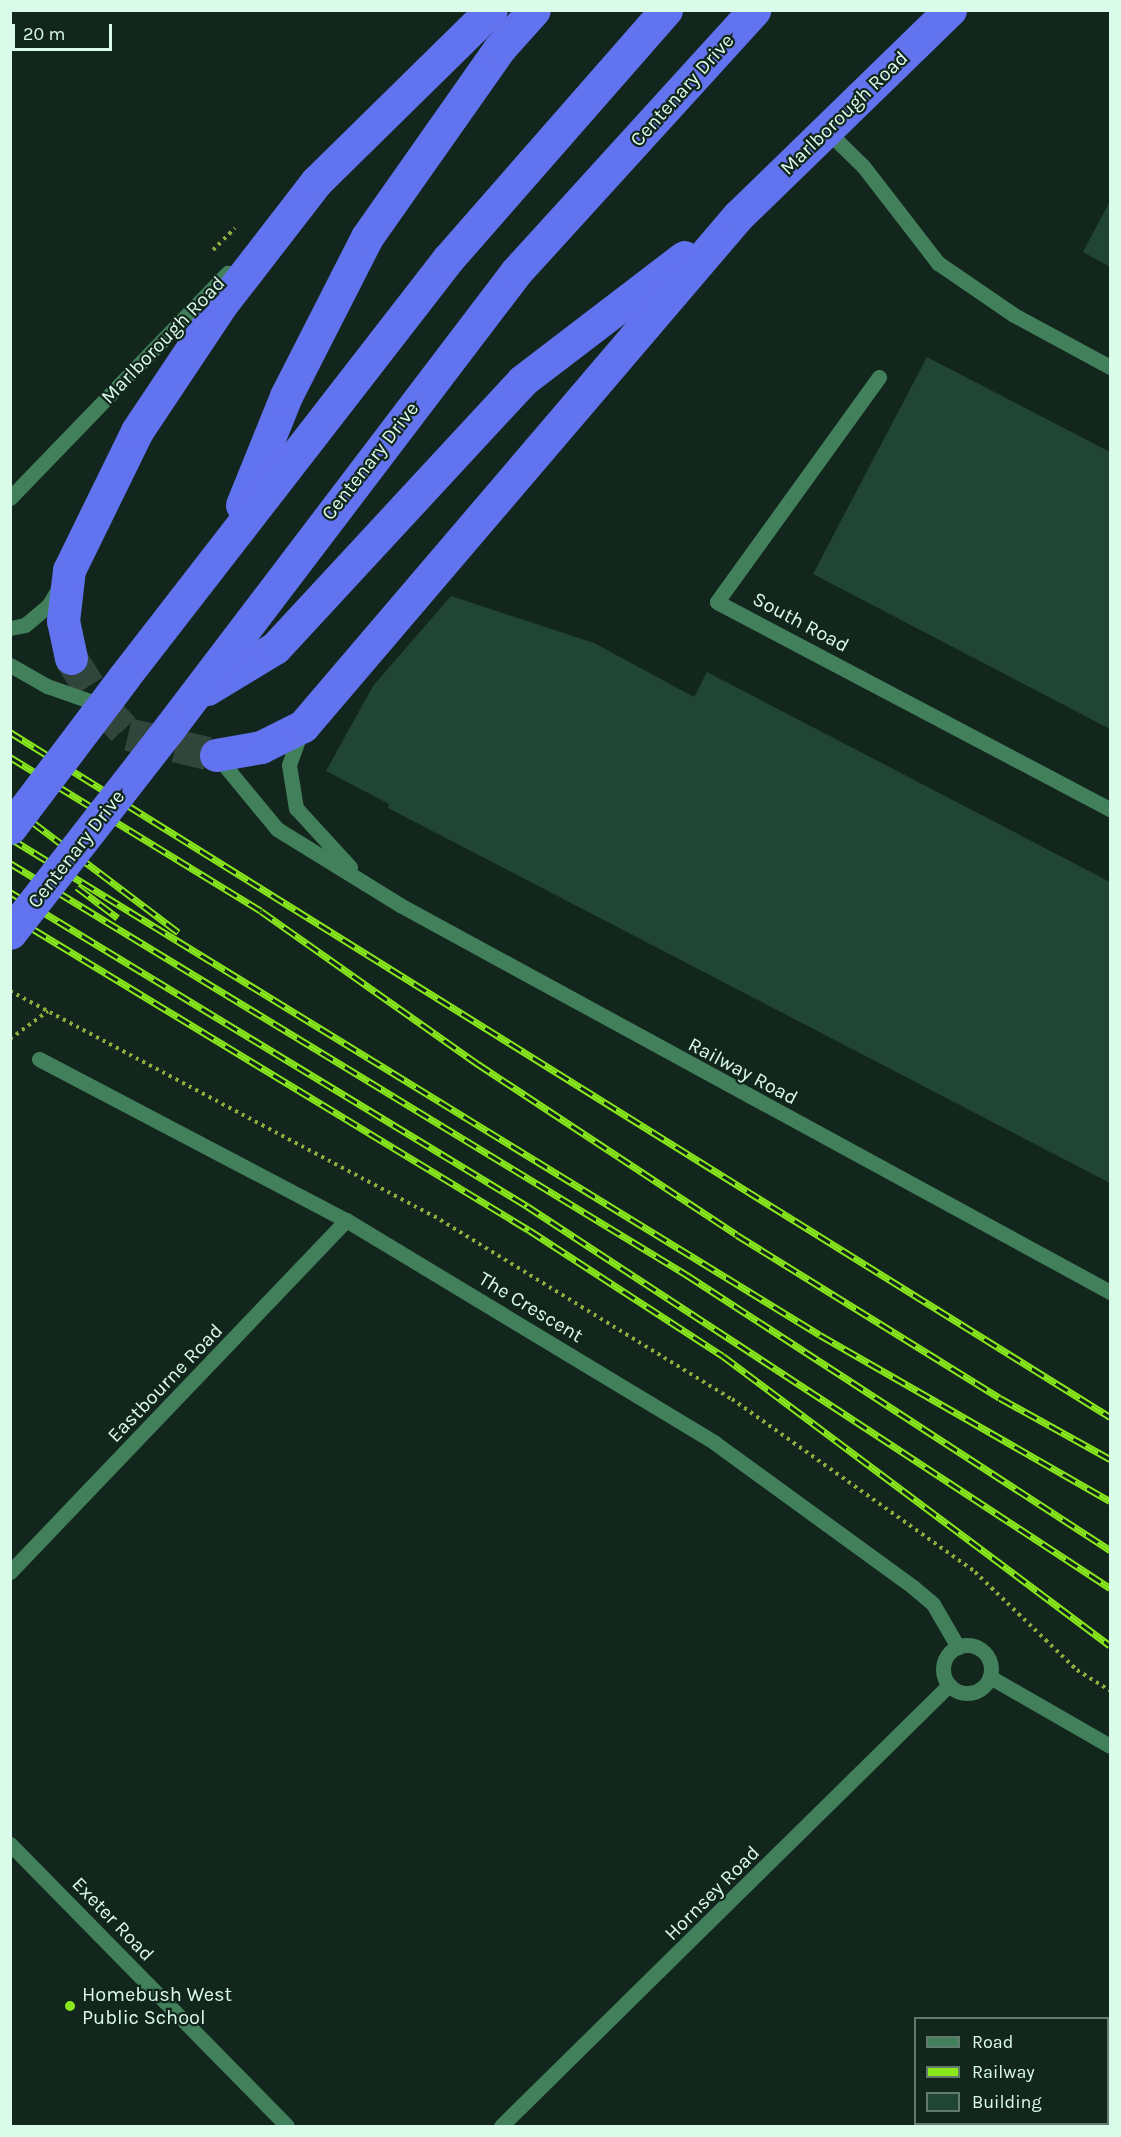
<!DOCTYPE html>
<style>
body{margin:0}
#map{position:relative;width:1121px;height:2137px;overflow:hidden;background:#12261d;font-family:Karla,sans-serif}
div>[style]{position:absolute}
[style*='--x']{left:calc(var(--x)*1px);top:calc(var(--y)*1px);width:calc(var(--w)*1px);rotate:calc(var(--a)*1deg)}
.building>*{inset:0;background:#204535}
.highway-tunnel>*{height:33px;margin-top:-16.5px;transform-origin:0;background:repeating-linear-gradient(90deg,#30463c 0 33px,transparent 0 49px)}
.path>*{height:4px;margin-top:-2px;transform-origin:0;background:repeating-linear-gradient(90deg,#8cae3d 0 3px,transparent 0 7.5px)}
.minor>*{height:15px;margin:-7.5px;padding:0 7.5px;transform-origin:7.5px;border-radius:7.5px;background:#42805b}
.minor>.ring{margin:-7.5px;padding:0;box-sizing:content-box;background:none;border:15px solid #42805b;border-radius:50%}
.highway>*{height:33px;margin:-16.5px;padding:0 16.5px;transform-origin:16.5px;border-radius:16.5px;background:#6273ef}
.rail>*{height:7px;margin-top:-3.5px;transform-origin:0;background:repeating-linear-gradient(90deg,#12261d 0 14px,#89e81b 0 28px);box-sizing:border-box;border-block:2px solid #89e81b}
.highway-bridge>*{height:33px;margin:-16.5px;padding:0 16.5px;transform-origin:16.5px;border-radius:16.5px;background:#6273ef}
.dots>*{width:16px;height:16px;translate:-50% -50%;box-sizing:border-box;border:3px solid #12261d;border-radius:50%}
span{translate:-50% -50%;white-space:nowrap;text-align:center;line-height:1.15;-webkit-text-stroke:4.5px #12261d;paint-order:stroke}
.street-label{font-size:20px;color:#dbfbea}
.poi-label{font-size:20px;color:#dbfbea}
.left{translate:0 -50%;text-align:left}
.frame{position:absolute;inset:0;border:12px solid #dbfbea;pointer-events:none}
.legend{position:absolute;left:914px;top:2017px;width:195px;height:108px;box-sizing:border-box;background:#12261d;border:2px solid #627b6f;margin:0;padding:8px 10px;list-style:none;font-size:18px;color:#dbfbea}
.legend li{display:flex;align-items:center;gap:12px;height:30px}
.legend b{width:30px;border:2px solid #627b6f}
.scale{position:absolute;left:12px;top:24px;width:100px;height:27px;box-sizing:border-box;border:3px solid #dbfbea;border-top:0;padding-left:8px;font-size:18px;line-height:21px;white-space:nowrap;color:#dbfbea;-webkit-text-stroke:4px #12261d;paint-order:stroke}
</style>
<div id="map">
<div class="building">
<div style="clip-path:polygon(1110px 201px,1110px 267px,1083px 252px)"></div>
<div style="clip-path:polygon(927px 357px,1110px 452px,1110px 729px,813px 574px)"></div>
<div style="clip-path:polygon(451px 596px,594px 643px,694px 697px,707px 672px,1110px 882px,1110px 1183px,388px 808px,389px 804px,326px 771px,373px 686px)"></div>
</div>
<div class="highway-tunnel">
<div style="--x:71;--y:658;--w:56;--a:57.4"></div>
<div style="--x:101;--y:705;--w:40;--a:47"></div>
<div style="--x:128;--y:734;--w:90;--a:13.4"></div>
</div>
<div class="path">
<div style="--x:213;--y:250;--w:31;--a:-45"></div>
<div style="--x:10;--y:991;--w:480;--a:28"></div>
<div style="--x:434;--y:1216;--w:350;--a:31.6"></div>
<div style="--x:732;--y:1399;--w:298;--a:35.4"></div>
<div style="--x:975;--y:1572;--w:141;--a:43.9"></div>
<div style="--x:1077;--y:1670;--w:39;--a:32"></div>
<div style="--x:10;--y:1039;--w:47;--a:-36.4"></div>
</div>
<div class="minor">
<div style="--x:826;--y:130;--w:52;--a:44.2"></div>
<div style="--x:863;--y:166;--w:123;--a:52.3"></div>
<div style="--x:938;--y:263;--w:92;--a:34.4"></div>
<div style="--x:1014;--y:315;--w:109;--a:28.4"></div>
<div style="--x:879;--y:377;--w:277;--a:125.8"></div>
<div style="--x:717;--y:602;--w:444;--a:27.8"></div>
<div style="--x:10;--y:498;--w:313;--a:-46"></div>
<div style="--x:10;--y:628;--w:15;--a:-11"></div>
<div style="--x:25;--y:625;--w:30;--a:-40"></div>
<div style="--x:48;--y:606;--w:21;--a:-59"></div>
<div style="--x:10;--y:665;--w:43;--a:29.6"></div>
<div style="--x:47;--y:686;--w:57;--a:19.4"></div>
<div style="--x:302;--y:729;--w:38;--a:110"></div>
<div style="--x:289;--y:765;--w:44;--a:80.8"></div>
<div style="--x:296;--y:808;--w:80;--a:47.5"></div>
<div style="--x:216;--y:755;--w:96;--a:50.5"></div>
<div style="--x:277;--y:829;--w:145;--a:31.7"></div>
<div style="--x:400;--y:905;--w:809;--a:28.59"></div>
<div style="--x:39;--y:1059;--w:347;--a:27.7"></div>
<div style="--x:346;--y:1220;--w:431;--a:31.1"></div>
<div style="--x:715;--y:1443;--w:245;--a:36"></div>
<div style="--x:913;--y:1587;--w:26;--a:40"></div>
<div style="--x:933;--y:1604;--w:50;--a:59.8"></div>
<div style="--x:10;--y:1572;--w:487;--a:-46.3"></div>
<div class="ring" style="left:943px;top:1645px;width:33px;height:33px"></div>
<div style="--x:990;--y:1677;--w:138;--a:29.9"></div>
<div style="--x:10;--y:1844;--w:395;--a:45.5"></div>
<div style="--x:501;--y:2126;--w:629;--a:-44.55"></div>
</div>
<div class="highway">
<div style="--x:242;--y:505;--w:118;--a:-68"></div>
<div style="--x:286;--y:396;--w:178;--a:-63"></div>
<div style="--x:367;--y:237;--w:230;--a:-54.9"></div>
<div style="--x:499;--y:49;--w:52;--a:-48.1"></div>
<div style="--x:71;--y:658;--w:38;--a:-102"></div>
<div style="--x:63;--y:621;--w:51;--a:-83.3"></div>
<div style="--x:69;--y:570;--w:155;--a:-63.9"></div>
<div style="--x:137;--y:431;--w:151;--a:-56.3"></div>
<div style="--x:221;--y:305;--w:155;--a:-52.3"></div>
<div style="--x:316;--y:182;--w:245;--a:-44.5"></div>
<div style="--x:124;--y:677;--w:529;--a:-52.22"></div>
<div style="--x:448;--y:259;--w:331;--a:-48.8"></div>
<div style="--x:207;--y:689;--w:79;--a:-31.1"></div>
<div style="--x:275;--y:648;--w:364;--a:-47.2"></div>
<div style="--x:522;--y:381;--w:204;--a:-37.4"></div>
<div style="--x:171;--y:726;--w:570;--a:-52.77"></div>
<div style="--x:516;--y:272;--w:354;--a:-47.7"></div>
<div style="--x:216;--y:755;--w:46;--a:-10.1"></div>
<div style="--x:261;--y:747;--w:47;--a:-26.6"></div>
<div style="--x:303;--y:726;--w:670;--a:-49.54"></div>
<div style="--x:738;--y:216;--w:296;--a:-44.2"></div>
</div>
<div class="rail">
<div style="--x:10;--y:732;--w:1296;--a:31.91"></div>
<div style="--x:10;--y:757;--w:294;--a:31.5"></div>
<div style="--x:261;--y:911;--w:266;--a:35.2"></div>
<div style="--x:478;--y:1064;--w:310;--a:33.4"></div>
<div style="--x:737;--y:1235;--w:309;--a:31.8"></div>
<div style="--x:1000;--y:1398;--w:126;--a:29"></div>
<div style="--x:10;--y:805;--w:211;--a:37.1"></div>
<div style="--x:10;--y:838;--w:950;--a:31.53"></div>
<div style="--x:820;--y:1335;--w:334;--a:29.8"></div>
<div style="--x:10;--y:863;--w:793;--a:31.32"></div>
<div style="--x:687;--y:1275;--w:505;--a:33.03"></div>
<div style="--x:77;--y:887;--w:51;--a:37.1"></div>
<div style="--x:10;--y:892;--w:605;--a:31.27"></div>
<div style="--x:527;--y:1206;--w:697;--a:33.23"></div>
<div style="--x:10;--y:915;--w:607;--a:31.26"></div>
<div style="--x:529;--y:1230;--w:231;--a:33"></div>
<div style="--x:723;--y:1356;--w:483;--a:36.8"></div>
</div>
<div class="highway-bridge">
<div style="--x:10;--y:828;--w:189;--a:-52.9"></div>
<div style="--x:10;--y:933;--w:262;--a:-52.1"></div>
</div>
<div class="dots">
<div style="left:70px;top:2006px;background:#89e81b"></div>
</div>
<div class="street-label">
<span style="left:682px;top:90px;rotate:-48deg">Centenary Drive</span>
<span style="left:844px;top:113px;rotate:-44deg">Marlborough Road</span>
<span style="left:163px;top:340px;rotate:-46deg">Marlborough Road</span>
<span style="left:370px;top:461px;rotate:-52deg">Centenary Drive</span>
<span style="left:801px;top:622px;rotate:28deg">South Road</span>
<span style="left:76px;top:849px;rotate:-52deg">Centenary Drive</span>
<span style="left:743px;top:1071px;rotate:28deg">Railway Road</span>
<span style="left:531px;top:1307px;rotate:31deg">The Crescent</span>
<span style="left:165px;top:1383px;rotate:-46deg">Eastbourne Road</span>
<span style="left:712px;top:1893px;rotate:-45deg">Hornsey Road</span>
<span style="left:113px;top:1919px;rotate:46deg">Exeter Road</span>
</div>
<div class="poi-label">
<span class="left" style="left:82px;top:2006px">Homebush West<br>Public School</span>
</div>
<div class="frame"></div>
<ul class="legend">
<li><b style="height:8px;background:#42805b"></b>Road</li>
<li><b style="height:8px;background:#89e81b"></b>Railway</li>
<li><b style="height:16px;background:#204535"></b>Building</li>
</ul>
<div class="scale">20 m</div>
</div>
